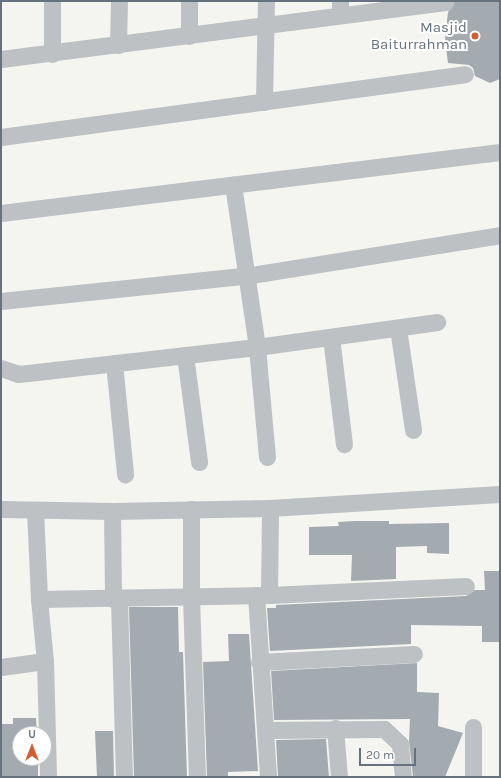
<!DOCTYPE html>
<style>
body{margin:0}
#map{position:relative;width:501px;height:778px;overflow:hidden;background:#f4f4f0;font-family:Karla,sans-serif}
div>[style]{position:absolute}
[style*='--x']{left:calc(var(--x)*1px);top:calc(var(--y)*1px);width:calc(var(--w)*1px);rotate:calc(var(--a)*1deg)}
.building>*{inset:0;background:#a4abb0}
.minor>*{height:17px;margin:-8.5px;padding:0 8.5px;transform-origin:8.5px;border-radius:8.5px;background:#bdc1c4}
.dots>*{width:11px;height:11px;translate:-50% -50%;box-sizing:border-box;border:2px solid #fff;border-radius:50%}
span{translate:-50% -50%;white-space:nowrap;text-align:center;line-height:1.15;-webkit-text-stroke:4px #fff;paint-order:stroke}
.poi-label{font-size:15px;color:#66737f}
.right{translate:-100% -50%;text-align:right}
.frame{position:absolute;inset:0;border:2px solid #66737f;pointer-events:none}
.north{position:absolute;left:12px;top:726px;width:40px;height:40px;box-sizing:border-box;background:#fff;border:1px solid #c2c7cc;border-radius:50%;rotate:0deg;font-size:11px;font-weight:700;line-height:16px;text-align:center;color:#66737f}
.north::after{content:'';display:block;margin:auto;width:14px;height:18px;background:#d15d33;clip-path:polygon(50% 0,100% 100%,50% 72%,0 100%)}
.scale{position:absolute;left:359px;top:748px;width:57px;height:18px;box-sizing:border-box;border:2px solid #66737f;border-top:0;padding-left:5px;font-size:12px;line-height:14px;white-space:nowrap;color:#66737f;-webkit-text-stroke:3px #fff;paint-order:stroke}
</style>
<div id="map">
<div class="building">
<div style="clip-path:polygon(455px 1px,500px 1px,500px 79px,490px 83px,475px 76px,473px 68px,469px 65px,448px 63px,445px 40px,448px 12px)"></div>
<div style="clip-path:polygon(355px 521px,389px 521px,389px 524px,449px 523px,449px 554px,427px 553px,427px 546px,396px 547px,396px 579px,351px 581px,352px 555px,309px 555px,309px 527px,339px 526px,338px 522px)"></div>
<div style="clip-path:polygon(484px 571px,500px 571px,500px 642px,482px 642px,482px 626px,411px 625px,411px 644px,270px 651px,267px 608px,276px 608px,276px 605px,466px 596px,475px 590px,485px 590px)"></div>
<div style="clip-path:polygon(129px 607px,178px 607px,179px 652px,183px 652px,187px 777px,134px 777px)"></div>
<div style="clip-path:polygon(228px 634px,249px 634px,258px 771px,228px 772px,228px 777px,207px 777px,203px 662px,229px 661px)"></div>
<div style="clip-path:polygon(417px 663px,417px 692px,439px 693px,438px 726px,463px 733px,445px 777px,413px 777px,409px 741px,410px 719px,274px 720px,271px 671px)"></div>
<div style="clip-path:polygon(13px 718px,36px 718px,37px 734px,20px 734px,20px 758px,38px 758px,38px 777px,1px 777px,1px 724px,13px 724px)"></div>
<div style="clip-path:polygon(95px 731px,113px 731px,114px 777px,97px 777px)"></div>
<div style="clip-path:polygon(326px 739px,329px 777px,278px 777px,276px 740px)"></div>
</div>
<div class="minor">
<div style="--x:52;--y:1;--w:53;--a:90"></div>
<div style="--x:340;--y:15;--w:14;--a:-90"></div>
<div style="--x:189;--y:36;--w:35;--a:-90"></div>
<div style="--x:118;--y:45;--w:44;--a:-88.7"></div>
<div style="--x:1;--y:59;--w:448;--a:-7.3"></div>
<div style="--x:264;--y:102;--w:101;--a:-88.9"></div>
<div style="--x:1;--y:137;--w:468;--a:-7.7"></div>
<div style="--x:1;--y:213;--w:503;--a:-6.97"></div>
<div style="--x:1;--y:301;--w:245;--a:-5.9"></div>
<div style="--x:245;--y:276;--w:258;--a:-9.1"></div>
<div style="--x:398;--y:328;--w:103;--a:81.6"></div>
<div style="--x:331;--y:337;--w:108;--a:83.1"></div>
<div style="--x:185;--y:355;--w:108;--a:82.5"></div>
<div style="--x:114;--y:363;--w:112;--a:84.3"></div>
<div style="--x:1;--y:368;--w:18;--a:19"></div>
<div style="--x:18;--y:374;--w:10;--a:-6"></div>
<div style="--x:28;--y:373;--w:230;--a:-6.5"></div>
<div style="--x:257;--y:347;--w:164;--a:-98.4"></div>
<div style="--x:267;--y:457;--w:110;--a:-95.2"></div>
<div style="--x:257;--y:347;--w:182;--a:-7.9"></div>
<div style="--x:1;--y:509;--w:111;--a:1"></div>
<div style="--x:112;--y:511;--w:158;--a:-1.1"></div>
<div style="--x:270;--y:508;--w:230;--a:-3.5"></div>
<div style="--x:191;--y:509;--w:88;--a:90"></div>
<div style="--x:191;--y:597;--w:180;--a:88.1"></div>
<div style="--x:35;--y:510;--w:89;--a:87.4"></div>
<div style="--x:39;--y:599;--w:62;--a:84.5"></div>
<div style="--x:45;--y:661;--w:116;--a:88.5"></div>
<div style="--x:112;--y:511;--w:88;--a:89.3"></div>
<div style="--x:256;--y:595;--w:182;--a:86.2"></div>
<div style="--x:269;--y:595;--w:87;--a:-89.3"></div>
<div style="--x:39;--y:599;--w:230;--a:-1"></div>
<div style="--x:269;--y:595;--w:197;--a:-2.6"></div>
<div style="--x:119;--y:599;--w:178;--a:88.4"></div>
<div style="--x:259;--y:662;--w:155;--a:-3"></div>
<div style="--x:1;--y:667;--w:44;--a:-7.8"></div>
<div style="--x:335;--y:728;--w:49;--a:85.3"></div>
<div style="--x:265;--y:730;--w:119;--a:-0.5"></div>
<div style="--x:384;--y:729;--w:22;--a:43"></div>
<div style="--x:400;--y:744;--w:33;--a:85"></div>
<div style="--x:473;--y:777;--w:50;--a:-90"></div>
</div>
<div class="dots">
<div style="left:475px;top:36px;background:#d15d33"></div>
</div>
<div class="poi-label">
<span class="right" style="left:467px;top:36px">Masjid<br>Baiturrahman</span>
</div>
<div class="frame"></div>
<div class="north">U</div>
<div class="scale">20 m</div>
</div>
